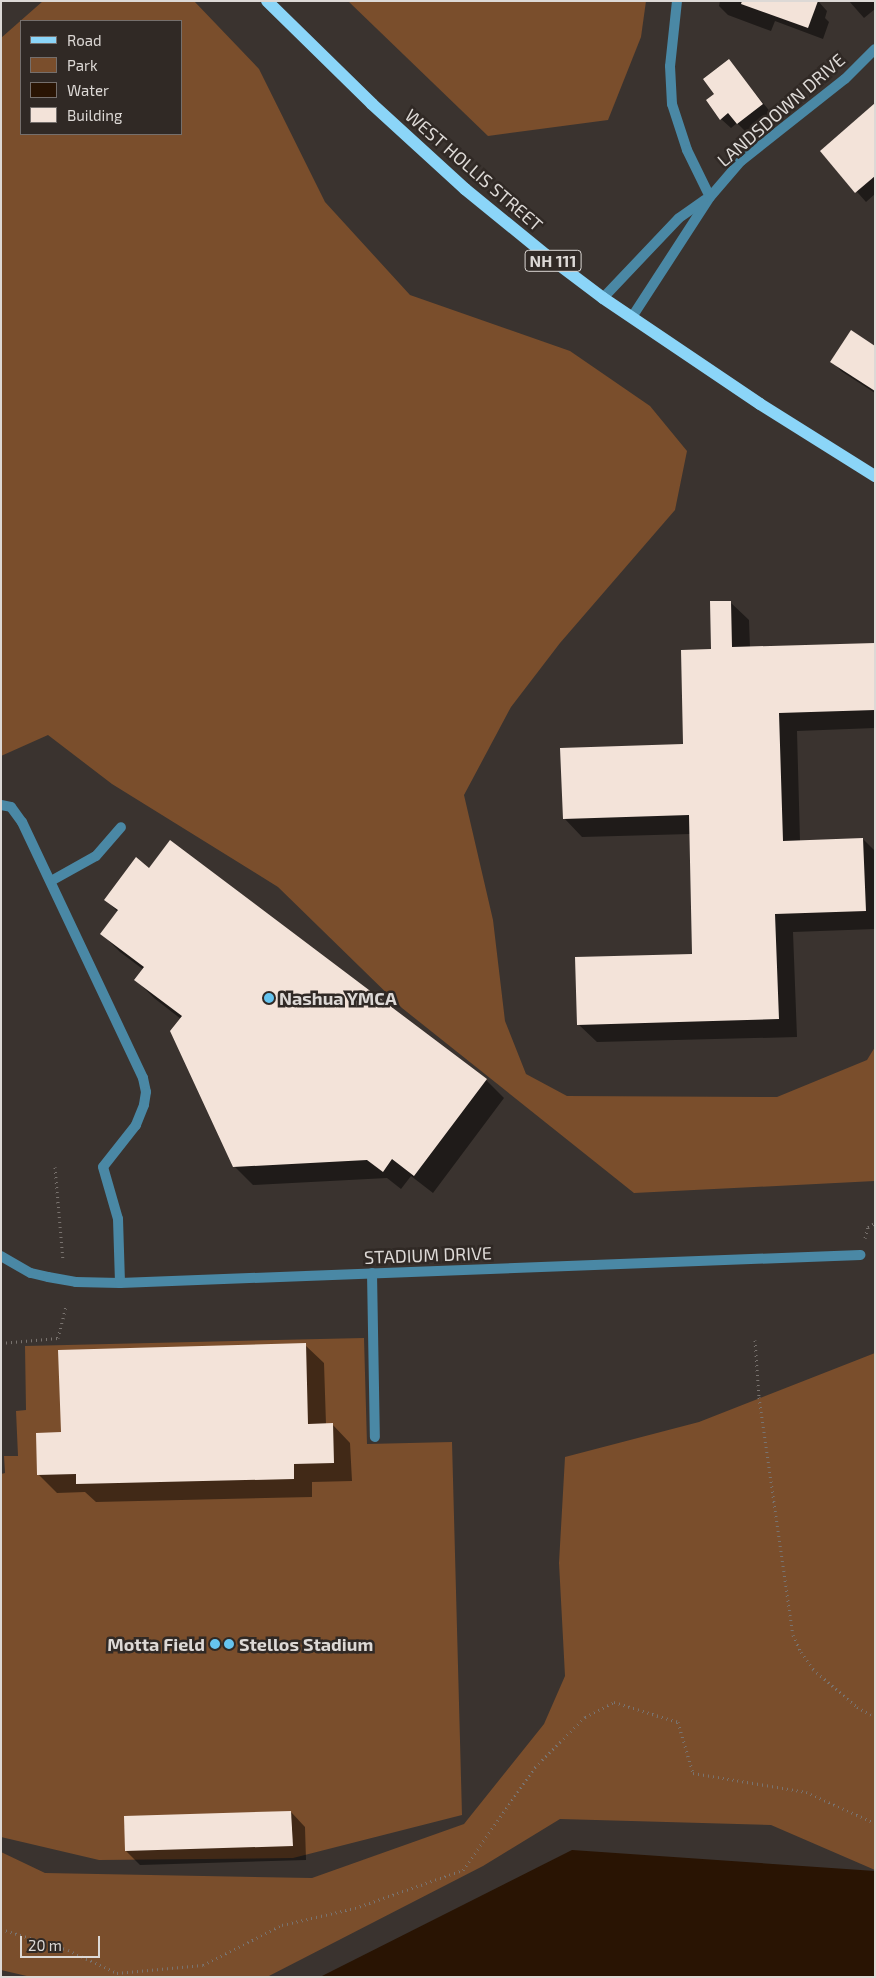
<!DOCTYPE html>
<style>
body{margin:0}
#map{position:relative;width:876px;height:1978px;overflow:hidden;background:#3a332f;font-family:"Exo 2",sans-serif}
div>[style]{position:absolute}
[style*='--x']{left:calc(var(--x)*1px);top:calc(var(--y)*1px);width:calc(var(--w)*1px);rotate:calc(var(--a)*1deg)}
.green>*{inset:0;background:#7a4e2c}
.water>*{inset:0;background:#291403}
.shadow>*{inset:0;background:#0007}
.building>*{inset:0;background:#f3e3d9}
.path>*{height:3px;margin-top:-1.5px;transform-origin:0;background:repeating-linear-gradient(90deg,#79736f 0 1px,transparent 0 5px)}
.service>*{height:10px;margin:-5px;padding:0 5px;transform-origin:5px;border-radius:5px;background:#4a88a5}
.minor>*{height:10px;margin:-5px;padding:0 5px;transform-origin:5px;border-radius:5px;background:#4a88a5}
.primary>*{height:12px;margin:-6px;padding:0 6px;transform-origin:6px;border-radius:6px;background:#8bd5f8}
.dots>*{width:14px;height:14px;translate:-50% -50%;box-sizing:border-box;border:2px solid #302925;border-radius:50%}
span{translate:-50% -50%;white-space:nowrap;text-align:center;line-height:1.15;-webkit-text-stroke:5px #302925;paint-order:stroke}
.shield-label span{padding:1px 4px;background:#302925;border:1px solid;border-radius:4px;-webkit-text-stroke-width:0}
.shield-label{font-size:16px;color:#ddd9d6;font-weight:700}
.street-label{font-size:18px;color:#ddd9d6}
.poi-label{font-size:18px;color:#ddd9d6;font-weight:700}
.left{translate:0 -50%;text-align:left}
.right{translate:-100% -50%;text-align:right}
.frame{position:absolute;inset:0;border:2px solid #ddd9d6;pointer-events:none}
.legend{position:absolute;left:20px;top:20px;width:162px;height:115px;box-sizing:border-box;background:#302925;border:1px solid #756f6c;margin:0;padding:6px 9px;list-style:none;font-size:15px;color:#ddd9d6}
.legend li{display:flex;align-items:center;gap:10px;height:25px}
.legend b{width:25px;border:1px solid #756f6c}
.scale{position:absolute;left:20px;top:1936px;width:80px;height:22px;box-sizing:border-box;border:2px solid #ddd9d6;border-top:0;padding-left:6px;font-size:15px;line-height:18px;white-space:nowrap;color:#ddd9d6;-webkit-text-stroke:4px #302925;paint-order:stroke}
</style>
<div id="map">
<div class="green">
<div style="clip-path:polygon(evenodd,43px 1px,194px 1px,259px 69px,325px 202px,410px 295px,570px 351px,650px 406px,687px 451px,675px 510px,560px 643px,511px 707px,464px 795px,493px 920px,505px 1021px,526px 1074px,567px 1096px,777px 1097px,867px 1060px,875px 1047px,875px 1181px,634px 1193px,402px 1008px,278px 887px,112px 784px,48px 735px,1px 756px,1px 38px,43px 1px,21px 21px,181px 21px,181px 134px,21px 134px,21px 21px)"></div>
<div style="clip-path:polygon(348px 1px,646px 1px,641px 37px,608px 120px,488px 136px)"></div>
<div style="clip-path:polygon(364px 1338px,367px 1444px,452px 1442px,462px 1815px,293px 1858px,99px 1860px,1px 1837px,1px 1474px,5px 1473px,4px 1456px,18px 1456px,16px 1411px,26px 1410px,25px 1346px)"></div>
<div style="clip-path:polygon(875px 1353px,875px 1870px,771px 1825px,560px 1819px,483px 1866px,267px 1977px,31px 1977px,1px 1970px,1px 1852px,45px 1873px,312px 1878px,464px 1824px,544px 1724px,565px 1676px,559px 1563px,565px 1457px,699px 1422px)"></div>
</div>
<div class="water">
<div style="clip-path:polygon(572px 1850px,875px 1871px,875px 1977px,320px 1977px)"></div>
</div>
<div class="shadow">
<div style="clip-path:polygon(720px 1px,818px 1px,827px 11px,825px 18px,829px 22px,823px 39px,775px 21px,771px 31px,728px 15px,719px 6px)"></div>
<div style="clip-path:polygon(849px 1px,875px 1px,875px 9px,864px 18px)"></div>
<div style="clip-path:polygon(729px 61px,772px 114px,747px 133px,737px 123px,731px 128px,721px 119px,716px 94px)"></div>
<div style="clip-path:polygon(875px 105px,875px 194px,866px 202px,821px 151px)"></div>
<div style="clip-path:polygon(875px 348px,875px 393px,841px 371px,832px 361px)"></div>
<div style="clip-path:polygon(730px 602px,749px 620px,750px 648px,875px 644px,875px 728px,797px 731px,800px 841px,863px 839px,875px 851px,875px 929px,793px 932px,797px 1037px,597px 1042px,578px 1024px,694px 955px,690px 834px,582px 837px,564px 818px,684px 745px,713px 650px)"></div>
<div style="clip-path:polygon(149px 869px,486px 1080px,504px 1098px,433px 1193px,411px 1176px,401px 1189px,387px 1178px,253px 1185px,234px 1166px,181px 1019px,154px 998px,136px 980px,144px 970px,120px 952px,102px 934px,118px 912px,105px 899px)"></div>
<div style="clip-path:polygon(305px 1345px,324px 1363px,326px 1424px,332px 1424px,350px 1443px,352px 1481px,312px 1482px,312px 1497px,96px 1502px,85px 1492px,57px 1493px,38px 1474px,62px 1433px)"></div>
<div style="clip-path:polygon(291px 1812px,305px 1827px,306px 1860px,140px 1865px,126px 1851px)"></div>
</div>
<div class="building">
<div style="clip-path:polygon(742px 1px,818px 1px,808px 28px,741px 4px)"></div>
<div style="clip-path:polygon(729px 59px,763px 104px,737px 124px,728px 113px,720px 120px,706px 100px,714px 94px,703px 79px)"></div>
<div style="clip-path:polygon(875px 103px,875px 176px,855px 193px,820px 151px)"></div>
<div style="clip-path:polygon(851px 330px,875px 346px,875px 391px,830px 362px)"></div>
<div style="clip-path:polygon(710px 601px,731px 601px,732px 647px,875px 643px,875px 710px,779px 713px,783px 841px,863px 838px,866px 911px,775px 914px,779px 1019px,577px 1025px,575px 957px,692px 954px,689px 815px,563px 819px,560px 748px,683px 744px,681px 650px,711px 649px)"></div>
<div style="clip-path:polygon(170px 840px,487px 1079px,414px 1176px,392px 1159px,383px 1172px,367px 1160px,233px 1167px,170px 1031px,182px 1016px,134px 980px,144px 967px,100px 934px,118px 910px,104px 900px,136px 857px,149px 868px)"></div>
<div style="clip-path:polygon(306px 1343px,308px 1424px,333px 1423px,334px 1463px,294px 1464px,294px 1479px,76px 1484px,76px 1474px,37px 1475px,36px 1433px,61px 1432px,58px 1350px)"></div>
<div style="clip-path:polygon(291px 1811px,293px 1846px,125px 1851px,124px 1816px)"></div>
</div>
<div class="path">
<div style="--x:55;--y:1167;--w:94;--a:85.1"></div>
<div style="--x:865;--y:1238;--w:11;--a:-75"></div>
<div style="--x:868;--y:1227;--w:8;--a:-30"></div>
<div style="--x:755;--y:1340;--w:57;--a:86"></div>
<div style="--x:759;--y:1397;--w:240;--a:81.9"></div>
<div style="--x:793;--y:1635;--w:19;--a:65"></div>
<div style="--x:801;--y:1652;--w:21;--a:55"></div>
<div style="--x:813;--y:1669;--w:58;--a:40.8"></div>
<div style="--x:857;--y:1707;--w:21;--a:29"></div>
<div style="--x:1;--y:1343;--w:57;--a:-5"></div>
<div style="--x:58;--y:1338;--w:32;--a:-76"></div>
<div style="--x:1;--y:1929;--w:70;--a:17.4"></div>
<div style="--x:68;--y:1950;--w:54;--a:25.1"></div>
<div style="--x:117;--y:1973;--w:86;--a:-5.3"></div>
<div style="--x:203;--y:1965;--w:89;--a:-26.9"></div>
<div style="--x:282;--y:1925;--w:75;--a:-13.1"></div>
<div style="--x:355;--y:1908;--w:114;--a:-19.4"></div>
<div style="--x:463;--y:1870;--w:126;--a:-55"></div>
<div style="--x:535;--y:1767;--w:71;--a:-45"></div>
<div style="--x:585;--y:1717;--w:33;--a:-27"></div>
<div style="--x:614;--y:1702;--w:67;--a:17.4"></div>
<div style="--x:678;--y:1722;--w:53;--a:73.6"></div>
<div style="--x:693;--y:1773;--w:115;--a:9.5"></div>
<div style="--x:806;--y:1792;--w:76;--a:24.2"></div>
</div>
<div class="service">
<div style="--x:1;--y:805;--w:10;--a:11"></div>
<div style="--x:11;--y:807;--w:19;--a:54"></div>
<div style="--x:22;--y:822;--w:283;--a:64.7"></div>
<div style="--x:143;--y:1078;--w:14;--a:78"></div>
<div style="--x:146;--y:1092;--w:13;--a:99"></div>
<div style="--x:144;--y:1105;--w:22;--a:112"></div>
<div style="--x:136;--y:1125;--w:53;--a:128.2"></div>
<div style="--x:103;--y:1167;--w:54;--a:73.9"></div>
<div style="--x:118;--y:1219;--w:64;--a:88.2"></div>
<div style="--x:51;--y:881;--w:51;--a:-29.1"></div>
<div style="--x:96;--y:856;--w:38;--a:-49"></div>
<div style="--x:372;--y:1273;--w:164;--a:89"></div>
</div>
<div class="minor">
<div style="--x:677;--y:1;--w:65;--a:96.1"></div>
<div style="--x:670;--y:66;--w:38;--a:87"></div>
<div style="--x:672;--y:104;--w:48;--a:71.9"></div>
<div style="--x:687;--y:150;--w:52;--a:63.9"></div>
<div style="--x:603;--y:298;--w:110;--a:-46.5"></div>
<div style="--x:679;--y:218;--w:32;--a:-35"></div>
<div style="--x:632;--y:317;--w:143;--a:-57"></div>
<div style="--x:710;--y:197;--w:48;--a:-49.3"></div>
<div style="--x:741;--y:161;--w:132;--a:-38.3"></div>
<div style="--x:845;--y:79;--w:42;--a:-45"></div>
<div style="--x:1;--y:1256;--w:34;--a:30"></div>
<div style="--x:31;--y:1273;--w:17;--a:13"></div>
<div style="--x:48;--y:1277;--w:28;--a:10"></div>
<div style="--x:76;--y:1282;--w:44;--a:1.3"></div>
<div style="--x:120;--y:1283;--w:741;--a:-2.17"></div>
</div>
<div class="primary">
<div style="--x:267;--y:1;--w:147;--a:44.4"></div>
<div style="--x:372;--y:104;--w:126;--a:42.4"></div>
<div style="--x:465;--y:189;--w:104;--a:39.2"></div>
<div style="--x:546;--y:255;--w:71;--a:37"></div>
<div style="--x:603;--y:298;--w:189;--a:34"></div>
<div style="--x:760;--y:404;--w:136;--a:32.1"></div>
</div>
<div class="dots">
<div style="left:269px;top:998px;background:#66c4ef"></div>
<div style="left:215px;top:1644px;background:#66c4ef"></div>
<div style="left:229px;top:1644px;background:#66c4ef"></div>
</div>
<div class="shield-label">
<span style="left:553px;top:261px">NH 111</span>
</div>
<div class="street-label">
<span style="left:781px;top:110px;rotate:-41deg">LANDSDOWN DRIVE</span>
<span style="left:474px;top:170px;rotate:41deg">WEST HOLLIS STREET</span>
<span style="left:428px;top:1255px;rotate:-2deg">STADIUM DRIVE</span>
</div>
<div class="poi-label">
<span class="left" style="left:279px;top:998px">Nashua YMCA</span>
<span class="right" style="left:205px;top:1644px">Motta Field</span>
<span class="left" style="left:239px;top:1644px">Stellos Stadium</span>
</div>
<div class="frame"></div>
<ul class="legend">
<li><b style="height:6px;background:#8bd5f8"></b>Road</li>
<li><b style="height:14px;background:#7a4e2c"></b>Park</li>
<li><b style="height:14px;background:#291403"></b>Water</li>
<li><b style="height:14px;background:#f3e3d9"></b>Building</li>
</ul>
<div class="scale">20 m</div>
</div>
